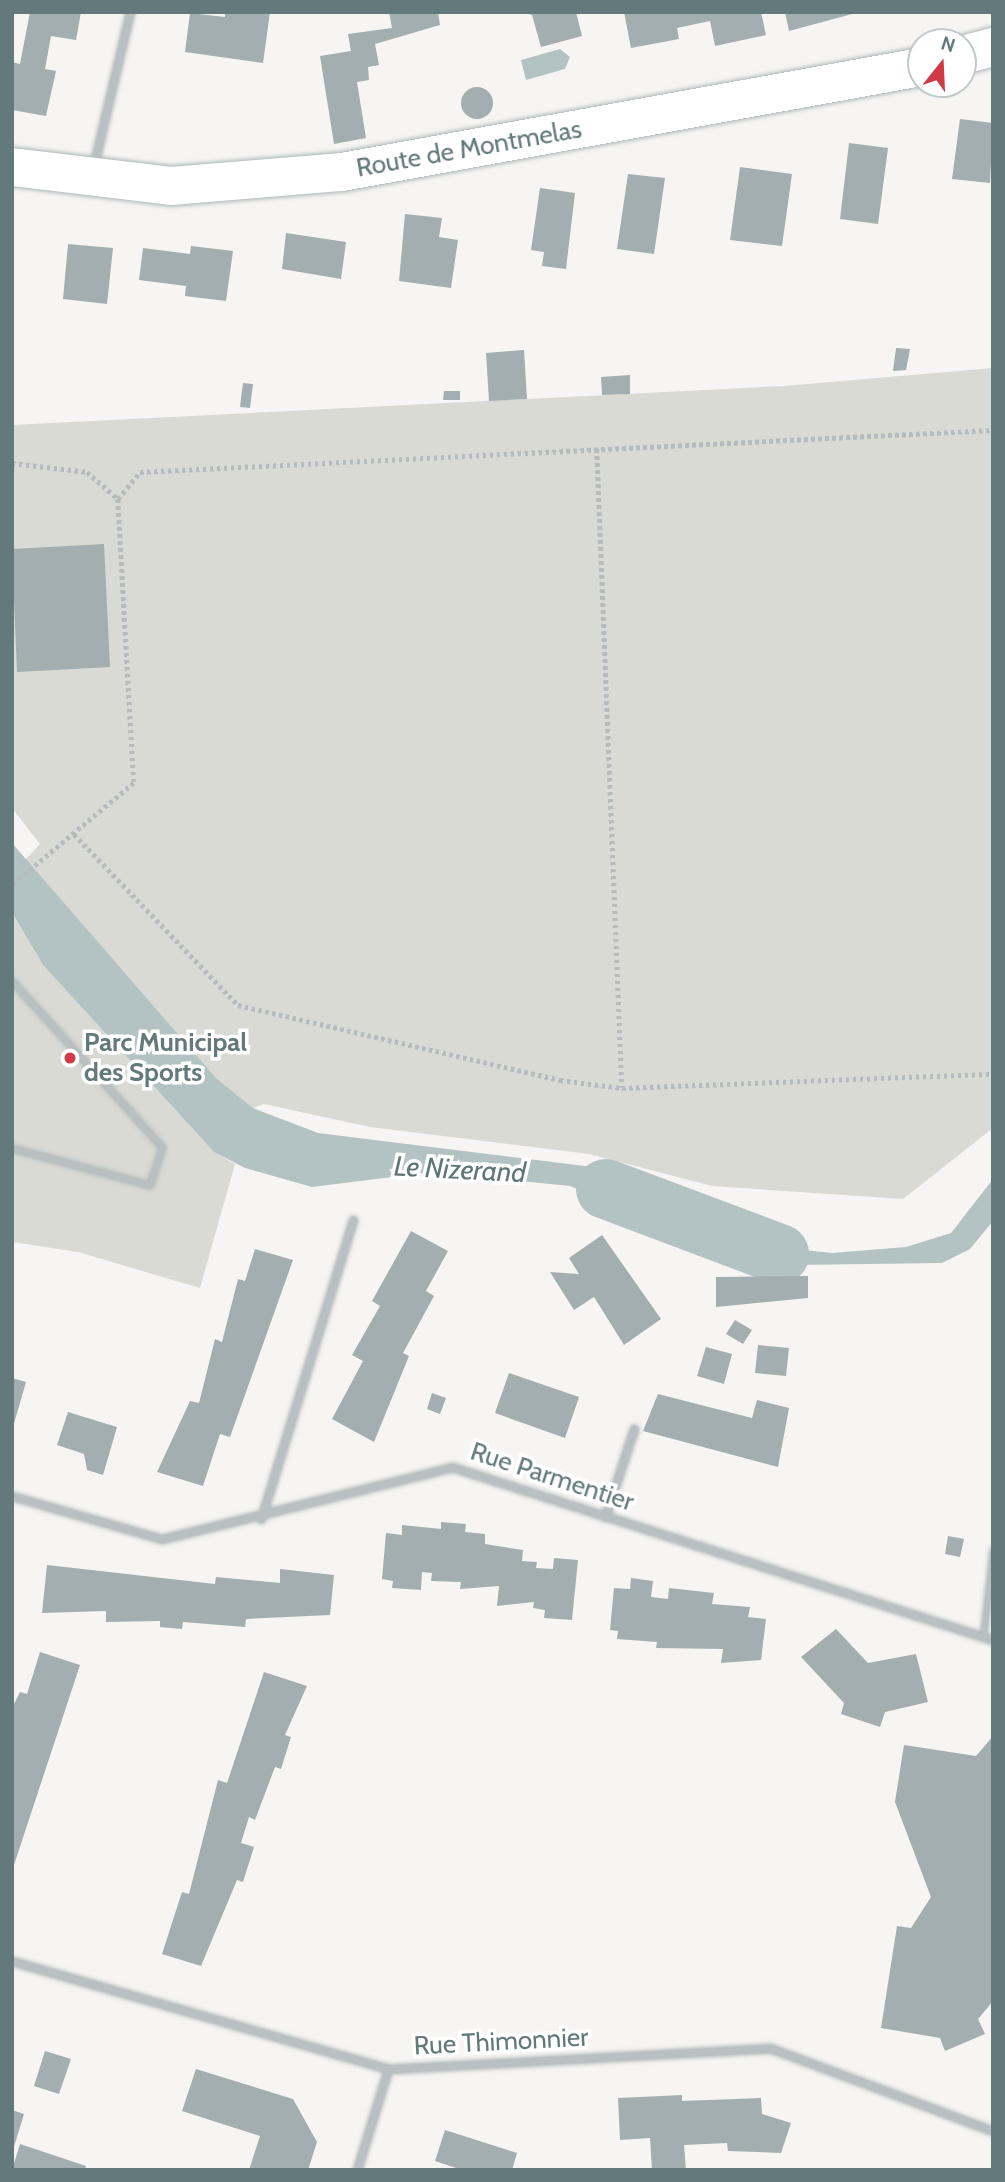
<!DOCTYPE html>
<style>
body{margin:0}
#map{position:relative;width:1005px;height:2182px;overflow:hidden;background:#f6f5f3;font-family:Cabin,sans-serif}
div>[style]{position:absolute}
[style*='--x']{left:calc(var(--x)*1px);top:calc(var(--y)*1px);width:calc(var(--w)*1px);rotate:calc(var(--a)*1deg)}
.green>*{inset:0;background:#d8dad3}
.water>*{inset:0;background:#b3c2c2}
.river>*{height:60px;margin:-30px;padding:0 30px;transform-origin:30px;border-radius:30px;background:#b3c2c2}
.building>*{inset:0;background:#a3aeb0}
.round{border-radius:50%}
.path>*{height:4.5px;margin-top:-2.25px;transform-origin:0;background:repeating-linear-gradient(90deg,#b6bbbc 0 3.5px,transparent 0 7px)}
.roads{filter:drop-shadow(0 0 2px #aeb6b8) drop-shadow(0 0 2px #aeb6b8)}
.lane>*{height:5px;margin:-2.5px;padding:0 2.5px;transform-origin:2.5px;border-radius:2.5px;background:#b9c0c1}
.street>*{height:7px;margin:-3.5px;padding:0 3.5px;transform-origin:3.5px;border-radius:3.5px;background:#b9c0c1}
.secondary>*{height:38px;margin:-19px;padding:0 19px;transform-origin:19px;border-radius:19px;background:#fff}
.dots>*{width:19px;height:19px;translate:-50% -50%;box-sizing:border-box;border:4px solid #fff;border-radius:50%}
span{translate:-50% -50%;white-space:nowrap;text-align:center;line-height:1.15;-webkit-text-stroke:7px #fff;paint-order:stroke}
.street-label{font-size:26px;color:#64797b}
.poi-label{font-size:26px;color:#64797b;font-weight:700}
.left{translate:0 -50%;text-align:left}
.water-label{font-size:28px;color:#5f7676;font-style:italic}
.frame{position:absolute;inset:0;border:14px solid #64797b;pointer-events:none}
.north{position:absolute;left:907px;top:28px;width:70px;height:70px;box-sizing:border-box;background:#fff;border:2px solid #c1c9ca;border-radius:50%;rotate:18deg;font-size:19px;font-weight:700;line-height:28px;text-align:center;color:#64797b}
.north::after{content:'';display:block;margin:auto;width:24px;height:32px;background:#d03a46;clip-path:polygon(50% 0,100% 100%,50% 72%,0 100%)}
</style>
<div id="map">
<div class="green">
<div style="clip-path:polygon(993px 368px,993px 1128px,903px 1199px,712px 1186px,589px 1154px,370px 1127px,264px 1104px,253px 1108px,216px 1078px,25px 860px,40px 844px,12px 808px,12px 425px,784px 386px)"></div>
<div style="clip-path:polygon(12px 914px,43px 965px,214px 1152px,235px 1164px,200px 1288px,78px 1252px,12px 1242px)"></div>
</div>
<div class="water">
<div style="clip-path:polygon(560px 49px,570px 57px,565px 69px,526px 80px,521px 60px)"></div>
<div style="clip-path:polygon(12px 843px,216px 1078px,253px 1108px,318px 1133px,609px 1169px,688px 1203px,678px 1232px,570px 1186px,432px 1172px,312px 1187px,245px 1168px,214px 1152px,43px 965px,12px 913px)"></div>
<div style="clip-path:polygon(993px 1179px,993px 1221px,970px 1249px,942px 1263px,795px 1265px,696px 1239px,707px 1211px,785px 1248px,832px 1253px,906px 1247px,951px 1233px)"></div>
</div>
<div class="river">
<div style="--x:606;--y:1189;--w:185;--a:20.6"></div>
</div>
<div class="building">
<div style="clip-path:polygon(30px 12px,81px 12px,76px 40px,51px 36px,45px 69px,56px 71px,46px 116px,12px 110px,12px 62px,20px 64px)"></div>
<div style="clip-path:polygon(225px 12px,270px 12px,263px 63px,185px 52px,190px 13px,225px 17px)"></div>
<div style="clip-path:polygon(389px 12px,438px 12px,440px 25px,375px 44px,379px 65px,368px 67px,369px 80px,357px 82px,366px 138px,334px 144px,320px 56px,351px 51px,348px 34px,392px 28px)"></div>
<div style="clip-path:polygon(522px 12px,576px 12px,582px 36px,541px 47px,532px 15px)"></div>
<div style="clip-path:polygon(624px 12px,761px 12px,766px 35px,715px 46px,710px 21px,677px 28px,679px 39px,631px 48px)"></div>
<div style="clip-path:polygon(785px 12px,856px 12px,856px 13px,789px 31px)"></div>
<div class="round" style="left:461px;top:87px;width:32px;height:32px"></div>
<div style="clip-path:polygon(960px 119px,993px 123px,990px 183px,952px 179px)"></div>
<div style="clip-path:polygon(849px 143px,888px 148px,878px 224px,840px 219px)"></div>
<div style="clip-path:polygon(740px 167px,792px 174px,782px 246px,730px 240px)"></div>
<div style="clip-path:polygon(628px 174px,665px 178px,654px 254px,617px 249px)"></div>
<div style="clip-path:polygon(540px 188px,575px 193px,566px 269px,542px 266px,544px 252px,531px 250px)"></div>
<div style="clip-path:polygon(405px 214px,442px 218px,439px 237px,458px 240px,451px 288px,399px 281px)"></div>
<div style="clip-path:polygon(286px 233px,346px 242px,341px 279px,282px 269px)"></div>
<div style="clip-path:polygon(68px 244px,113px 248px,107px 304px,63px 299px)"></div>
<div style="clip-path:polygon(191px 246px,233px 251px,226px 301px,185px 296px,186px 286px,139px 280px,143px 248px,190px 254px)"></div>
<div style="clip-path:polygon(896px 348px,910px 349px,906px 370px,893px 371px)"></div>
<div style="clip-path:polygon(524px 350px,527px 399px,489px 401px,486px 353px)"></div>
<div style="clip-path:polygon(630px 375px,630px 394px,602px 395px,601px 377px)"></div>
<div style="clip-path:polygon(243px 383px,253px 384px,250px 408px,240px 407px)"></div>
<div style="clip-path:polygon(444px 391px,460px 391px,460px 400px,443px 400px)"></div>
<div style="clip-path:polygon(104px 544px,110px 667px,17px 672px,12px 549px)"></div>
<div style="clip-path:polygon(411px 1231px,448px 1251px,426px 1291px,434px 1296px,403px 1353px,409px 1356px,374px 1442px,332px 1419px,363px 1361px,352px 1355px,380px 1306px,372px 1301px)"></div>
<div style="clip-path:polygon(602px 1235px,661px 1319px,624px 1345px,594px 1297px,574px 1310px,550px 1272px,579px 1274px,569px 1258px)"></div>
<div style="clip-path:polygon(255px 1249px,293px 1260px,230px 1437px,220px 1434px,203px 1486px,157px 1472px,190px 1401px,199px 1403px,215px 1339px,222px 1342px,238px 1279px,245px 1281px)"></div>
<div style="clip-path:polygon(808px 1276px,808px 1298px,716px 1307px,716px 1277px)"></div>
<div style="clip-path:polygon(735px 1320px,752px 1330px,743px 1344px,726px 1334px)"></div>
<div style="clip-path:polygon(758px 1345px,789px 1348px,786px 1376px,755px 1373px)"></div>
<div style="clip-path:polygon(706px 1347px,732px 1354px,724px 1384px,697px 1376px)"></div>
<div style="clip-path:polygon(509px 1373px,579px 1397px,565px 1438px,495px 1413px)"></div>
<div style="clip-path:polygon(12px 1378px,26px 1382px,13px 1427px,12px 1427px)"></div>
<div style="clip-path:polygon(432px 1393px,446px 1398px,440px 1414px,427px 1409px)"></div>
<div style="clip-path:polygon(658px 1394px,752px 1418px,757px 1400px,789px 1408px,778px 1467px,643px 1431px)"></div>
<div style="clip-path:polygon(68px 1412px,117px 1427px,103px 1475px,87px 1470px,84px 1454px,57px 1445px)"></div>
<div style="clip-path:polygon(441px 1522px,466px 1524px,465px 1532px,485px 1534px,485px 1544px,523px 1550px,522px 1561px,537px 1562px,536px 1568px,553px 1569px,554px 1558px,578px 1560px,572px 1620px,544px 1618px,545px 1610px,533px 1608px,534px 1602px,497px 1606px,499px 1586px,460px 1589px,461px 1582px,431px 1581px,432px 1573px,422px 1572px,421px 1590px,392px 1588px,393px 1581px,382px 1579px,386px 1533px,402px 1535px,402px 1525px,441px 1529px)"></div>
<div style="clip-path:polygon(948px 1536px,964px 1539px,960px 1557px,945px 1554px)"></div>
<div style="clip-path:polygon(47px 1565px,215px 1584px,216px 1577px,280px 1583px,280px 1569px,334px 1575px,330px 1615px,246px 1619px,245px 1627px,183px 1622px,182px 1629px,160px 1627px,160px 1621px,106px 1622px,106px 1611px,42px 1613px)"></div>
<div style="clip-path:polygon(631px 1578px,653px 1581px,651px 1597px,668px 1599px,669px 1588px,714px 1593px,712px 1604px,750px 1607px,748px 1617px,766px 1619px,761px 1660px,721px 1663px,723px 1649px,656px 1648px,657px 1642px,617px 1639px,618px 1631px,610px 1630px,614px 1588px,630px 1589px)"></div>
<div style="clip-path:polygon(836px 1629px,868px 1663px,916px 1654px,928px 1702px,885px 1712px,880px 1727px,841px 1714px,844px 1703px,801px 1657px)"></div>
<div style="clip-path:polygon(40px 1652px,80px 1665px,13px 1868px,12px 1708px,20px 1692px,27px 1694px)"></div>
<div style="clip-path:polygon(264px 1672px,307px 1686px,285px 1735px,291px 1737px,281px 1769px,275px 1767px,255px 1820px,249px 1817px,241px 1843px,254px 1847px,243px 1882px,237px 1880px,201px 1966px,162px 1954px,182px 1892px,189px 1894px,218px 1780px,227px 1783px)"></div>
<div style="clip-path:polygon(993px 1736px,993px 2001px,978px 2019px,985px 2034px,945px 2051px,940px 2038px,881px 2028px,897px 1926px,911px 1928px,931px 1897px,895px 1802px,904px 1745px,976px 1756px)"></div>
<div style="clip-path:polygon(45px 2051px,71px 2059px,59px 2094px,34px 2086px)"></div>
<div style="clip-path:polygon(196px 2069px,293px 2099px,317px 2142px,308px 2170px,249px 2170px,260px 2136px,182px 2111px)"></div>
<div style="clip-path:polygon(682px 2095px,682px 2101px,761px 2098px,762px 2114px,791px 2123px,781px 2153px,728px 2151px,727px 2143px,684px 2145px,686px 2170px,652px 2170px,650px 2138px,620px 2140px,618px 2098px)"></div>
<div style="clip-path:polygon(12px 2110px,24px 2114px,13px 2150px,12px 2149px)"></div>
<div style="clip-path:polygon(445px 2130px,517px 2153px,512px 2170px,462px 2170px,435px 2161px)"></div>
<div style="clip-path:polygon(20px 2144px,86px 2166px,85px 2170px,12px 2170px)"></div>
</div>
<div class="path">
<div style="--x:597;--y:449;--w:639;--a:87.76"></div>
<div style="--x:622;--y:1088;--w:371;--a:-2.2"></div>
<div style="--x:12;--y:463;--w:76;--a:6.8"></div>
<div style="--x:87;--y:472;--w:41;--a:41.1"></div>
<div style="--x:118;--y:499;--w:284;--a:86.8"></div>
<div style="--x:134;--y:783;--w:159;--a:140.1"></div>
<div style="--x:118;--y:499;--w:35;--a:-51"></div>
<div style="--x:140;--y:472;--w:854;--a:-2.82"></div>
<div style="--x:74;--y:834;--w:237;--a:46.2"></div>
<div style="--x:238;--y:1005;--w:331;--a:13.1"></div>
<div style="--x:560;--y:1080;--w:63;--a:7.4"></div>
</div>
<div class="roads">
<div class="lane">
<div style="--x:12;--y:981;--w:224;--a:47.9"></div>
<div style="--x:162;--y:1147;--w:40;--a:108"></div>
<div style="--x:150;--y:1185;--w:143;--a:-165"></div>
<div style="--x:983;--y:1637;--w:88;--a:-83.4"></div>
</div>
<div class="street">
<div style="--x:94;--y:164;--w:156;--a:-76.7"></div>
<div style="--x:12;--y:1496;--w:156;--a:16"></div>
<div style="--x:162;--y:1539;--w:299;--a:-13.9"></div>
<div style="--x:452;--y:1467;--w:568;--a:17.73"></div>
<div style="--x:605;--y:1517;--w:93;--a:-71.8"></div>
<div style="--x:261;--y:1519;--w:313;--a:-72.9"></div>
<div style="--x:12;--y:1961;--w:391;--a:16"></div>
<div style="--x:388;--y:2069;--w:383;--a:-3.1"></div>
<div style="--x:770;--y:2048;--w:238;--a:20.4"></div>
<div style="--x:357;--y:2170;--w:106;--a:-72.9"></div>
</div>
<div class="secondary">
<div style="--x:963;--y:55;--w:31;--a:-15"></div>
<div style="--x:12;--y:167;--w:160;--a:6.8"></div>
<div style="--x:171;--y:186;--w:172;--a:-4.7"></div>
<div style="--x:342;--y:172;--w:588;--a:-10.28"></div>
</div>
</div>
<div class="dots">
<div style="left:70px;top:1058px;background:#d03a46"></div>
</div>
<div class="street-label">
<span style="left:469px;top:149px;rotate:-10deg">Route de Montmelas</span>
<span style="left:552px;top:1477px;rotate:18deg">Rue Parmentier</span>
<span style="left:501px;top:2042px;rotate:-3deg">Rue Thimonnier</span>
</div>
<div class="poi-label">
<span class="left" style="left:84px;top:1058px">Parc Municipal<br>des Sports</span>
</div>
<div class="water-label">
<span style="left:460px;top:1169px;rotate:3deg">Le Nizerand</span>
</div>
<div class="frame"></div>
<div class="north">N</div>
</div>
